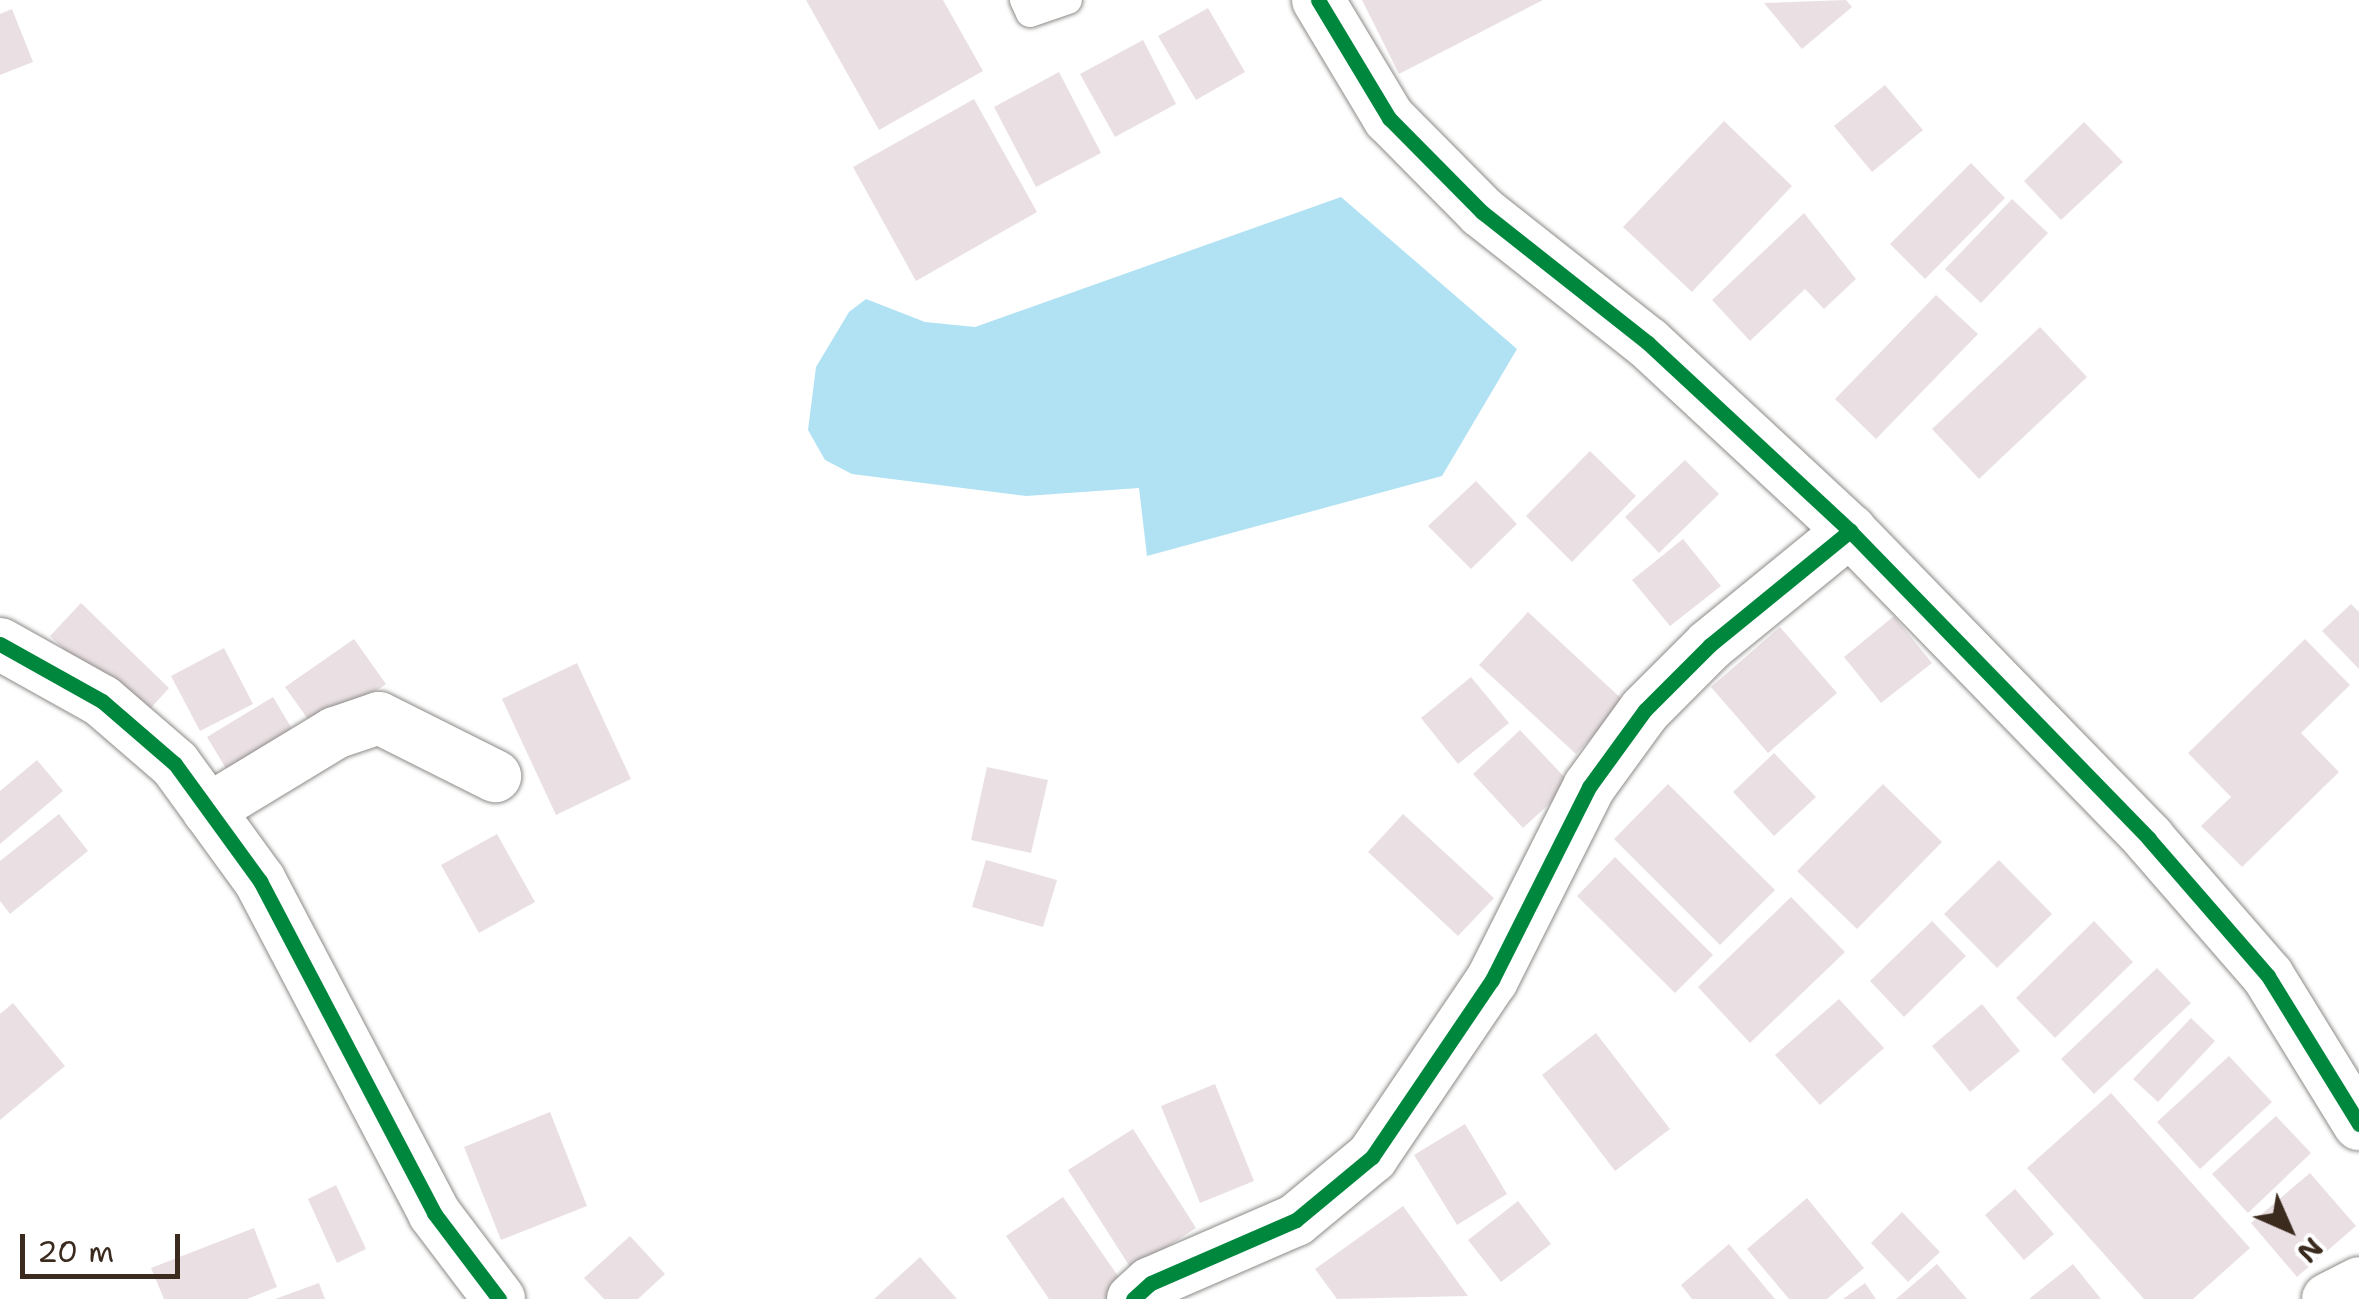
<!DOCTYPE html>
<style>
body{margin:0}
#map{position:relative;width:2359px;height:1299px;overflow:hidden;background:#fff;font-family:"Shantell Sans",sans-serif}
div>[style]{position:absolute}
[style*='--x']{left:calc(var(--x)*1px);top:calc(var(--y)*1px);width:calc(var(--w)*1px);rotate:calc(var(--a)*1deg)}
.water>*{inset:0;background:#b0e2f4}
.building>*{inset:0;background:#eae0e4}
.roads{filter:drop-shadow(0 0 2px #8e8b88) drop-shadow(0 0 2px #8e8b88)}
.service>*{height:28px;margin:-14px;padding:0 14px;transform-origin:14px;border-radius:14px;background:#fff}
.minor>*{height:52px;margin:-26px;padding:0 26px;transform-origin:26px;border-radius:26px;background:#fff}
.cycleway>*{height:15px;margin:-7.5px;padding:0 7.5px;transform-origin:7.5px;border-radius:7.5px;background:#00873e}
span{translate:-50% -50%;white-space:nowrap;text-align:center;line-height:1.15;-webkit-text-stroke:10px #fff;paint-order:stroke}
.north{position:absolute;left:2239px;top:1179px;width:100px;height:100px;-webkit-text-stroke:8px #fff;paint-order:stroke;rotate:135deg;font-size:28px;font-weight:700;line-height:40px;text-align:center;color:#3b2a1e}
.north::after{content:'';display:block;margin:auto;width:35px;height:45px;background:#3b2a1e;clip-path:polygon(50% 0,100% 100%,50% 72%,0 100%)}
.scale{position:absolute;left:20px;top:1234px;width:160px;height:45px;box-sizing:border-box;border:5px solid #3b2a1e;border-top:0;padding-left:12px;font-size:30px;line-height:35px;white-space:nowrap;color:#3b2a1e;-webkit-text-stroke:8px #fff;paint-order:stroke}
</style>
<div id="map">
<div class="water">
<div style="clip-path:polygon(1341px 197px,1517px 349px,1442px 476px,1147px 556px,1139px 488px,1026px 496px,852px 474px,825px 460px,808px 430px,816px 367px,849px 312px,866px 299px,925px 322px,975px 327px)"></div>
</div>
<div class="building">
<div style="clip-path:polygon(806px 0,943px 0,983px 71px,879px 130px)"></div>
<div style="clip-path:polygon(1362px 0,1543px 0,1399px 74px)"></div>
<div style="clip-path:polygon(1846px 0,1852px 7px,1802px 49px,1764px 3px)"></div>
<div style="clip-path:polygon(1208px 8px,1245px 72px,1196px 100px,1158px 36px)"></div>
<div style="clip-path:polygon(12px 9px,33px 62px,0 75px,0 14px)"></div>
<div style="clip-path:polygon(1143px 40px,1176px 104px,1115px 137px,1080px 74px)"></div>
<div style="clip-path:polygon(1059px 72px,1101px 153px,1036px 187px,994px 107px)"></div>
<div style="clip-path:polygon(1885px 85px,1923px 130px,1872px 172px,1834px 126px)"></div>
<div style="clip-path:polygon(974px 99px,1037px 212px,916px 281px,853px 167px)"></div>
<div style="clip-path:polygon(1724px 121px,1792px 186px,1692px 292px,1623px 227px)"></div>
<div style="clip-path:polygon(2084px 122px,2123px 162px,2061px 220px,2024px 181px)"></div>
<div style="clip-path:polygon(1971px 163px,2005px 198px,1925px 279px,1890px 244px)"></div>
<div style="clip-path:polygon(2012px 199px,2048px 233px,1981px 303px,1945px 269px)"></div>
<div style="clip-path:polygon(1804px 213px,1856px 279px,1824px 309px,1805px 289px,1750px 341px,1712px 300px)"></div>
<div style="clip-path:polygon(1936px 295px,1978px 334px,1876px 439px,1835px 399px)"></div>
<div style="clip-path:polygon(2040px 327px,2087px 377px,1979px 479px,1932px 429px)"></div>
<div style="clip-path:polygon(1590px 451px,1636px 496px,1572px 562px,1526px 516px)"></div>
<div style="clip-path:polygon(1685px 460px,1719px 494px,1659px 553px,1625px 517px)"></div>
<div style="clip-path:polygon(1476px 481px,1517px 524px,1471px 569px,1428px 526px)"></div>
<div style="clip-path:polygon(1683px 539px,1721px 586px,1670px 626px,1632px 580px)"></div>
<div style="clip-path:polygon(81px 603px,169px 688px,139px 721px,50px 636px)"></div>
<div style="clip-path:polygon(2351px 604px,2359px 612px,2359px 669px,2322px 631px)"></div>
<div style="clip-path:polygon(1528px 612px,1625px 702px,1576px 754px,1479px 665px)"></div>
<div style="clip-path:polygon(1894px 616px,1932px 663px,1881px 703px,1844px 657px)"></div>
<div style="clip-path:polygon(1780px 627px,1837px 693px,1768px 753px,1711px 687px)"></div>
<div style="clip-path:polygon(354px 639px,386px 684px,317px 732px,285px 687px)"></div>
<div style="clip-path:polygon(2305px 639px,2350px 685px,2301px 733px,2339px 772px,2242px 867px,2201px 826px,2231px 797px,2188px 753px)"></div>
<div style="clip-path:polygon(224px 648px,253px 704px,200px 731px,171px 676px)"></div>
<div style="clip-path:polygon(577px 663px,631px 779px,556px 815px,502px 699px)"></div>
<div style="clip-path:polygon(1471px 677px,1509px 723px,1458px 764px,1421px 718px)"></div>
<div style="clip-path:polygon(273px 697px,301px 744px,236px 785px,207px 737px)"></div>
<div style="clip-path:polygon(1520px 730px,1571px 784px,1523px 828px,1473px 774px)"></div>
<div style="clip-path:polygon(1774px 753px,1816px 797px,1774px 836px,1733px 792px)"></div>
<div style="clip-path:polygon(37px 760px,63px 791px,0 844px,0 791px)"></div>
<div style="clip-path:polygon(987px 767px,1048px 780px,1031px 853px,971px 840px)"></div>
<div style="clip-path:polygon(1668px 784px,1775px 890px,1720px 945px,1614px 839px)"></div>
<div style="clip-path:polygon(1883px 784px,1942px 842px,1857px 929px,1797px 871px)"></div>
<div style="clip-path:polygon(59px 814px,88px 851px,10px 914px,0 901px,0 861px)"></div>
<div style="clip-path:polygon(1403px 814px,1494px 898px,1458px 936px,1368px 852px)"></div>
<div style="clip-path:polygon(497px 834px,535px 902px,479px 933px,441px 865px)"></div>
<div style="clip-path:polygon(1615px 857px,1713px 955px,1675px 993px,1577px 896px)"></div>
<div style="clip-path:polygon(986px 860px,1057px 880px,1043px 927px,972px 907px)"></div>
<div style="clip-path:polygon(1999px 860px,2052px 914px,1997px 968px,1944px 914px)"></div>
<div style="clip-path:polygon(1791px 897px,1845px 952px,1750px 1043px,1698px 987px)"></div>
<div style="clip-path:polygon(1932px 921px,1966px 956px,1904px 1017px,1870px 981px)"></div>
<div style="clip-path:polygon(2094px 921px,2133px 962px,2055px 1038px,2016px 998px)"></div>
<div style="clip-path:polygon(2157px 968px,2191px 1003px,2094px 1094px,2061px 1059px)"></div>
<div style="clip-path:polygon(1839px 999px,1884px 1048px,1820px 1105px,1775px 1055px)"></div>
<div style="clip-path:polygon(13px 1003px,65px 1066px,0 1120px,0 1014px)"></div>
<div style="clip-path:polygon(1982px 1004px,2020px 1051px,1970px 1092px,1932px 1046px)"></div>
<div style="clip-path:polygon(2191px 1018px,2215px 1041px,2158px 1102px,2133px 1079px)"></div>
<div style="clip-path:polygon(1596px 1033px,1670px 1129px,1615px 1171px,1542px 1075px)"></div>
<div style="clip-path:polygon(2229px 1056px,2272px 1102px,2200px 1169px,2157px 1122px)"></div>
<div style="clip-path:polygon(1215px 1084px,1254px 1181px,1200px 1203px,1161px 1106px)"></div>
<div style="clip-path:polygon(2111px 1093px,2250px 1248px,2193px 1299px,2144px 1299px,2027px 1168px)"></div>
<div style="clip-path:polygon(550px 1112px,587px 1206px,501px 1240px,464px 1147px)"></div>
<div style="clip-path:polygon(2276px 1116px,2311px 1153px,2248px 1213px,2212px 1174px)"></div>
<div style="clip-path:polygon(1465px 1124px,1507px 1194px,1457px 1225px,1414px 1155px)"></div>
<div style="clip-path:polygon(1133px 1129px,1196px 1228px,1132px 1270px,1068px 1170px)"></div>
<div style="clip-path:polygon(2310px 1173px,2356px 1226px,2297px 1277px,2251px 1223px)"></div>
<div style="clip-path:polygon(336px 1185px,366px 1249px,337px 1263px,308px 1199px)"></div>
<div style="clip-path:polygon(2015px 1189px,2054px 1234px,2024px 1260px,1985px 1215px)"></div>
<div style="clip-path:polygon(1063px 1197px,1125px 1286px,1106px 1299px,1049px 1299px,1006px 1236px)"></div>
<div style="clip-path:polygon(1807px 1198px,1864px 1268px,1827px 1299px,1789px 1299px,1747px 1249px)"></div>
<div style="clip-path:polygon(1518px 1201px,1551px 1244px,1501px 1282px,1468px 1240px)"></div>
<div style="clip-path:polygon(1403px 1206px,1468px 1296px,1337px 1299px,1315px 1269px)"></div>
<div style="clip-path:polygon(1902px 1212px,1940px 1252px,1908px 1282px,1871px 1243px)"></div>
<div style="clip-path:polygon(254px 1228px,277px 1287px,247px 1299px,164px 1299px,151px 1268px)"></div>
<div style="clip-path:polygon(630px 1236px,665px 1274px,638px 1299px,604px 1299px,584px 1278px)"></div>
<div style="clip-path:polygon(1729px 1244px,1775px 1299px,1692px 1299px,1681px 1285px)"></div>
<div style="clip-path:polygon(920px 1257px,957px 1299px,874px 1299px)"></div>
<div style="clip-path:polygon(1937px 1264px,1967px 1299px,1896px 1299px)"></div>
<div style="clip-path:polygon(2073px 1264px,2101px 1299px,2029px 1299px)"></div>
<div style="clip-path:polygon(319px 1283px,325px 1299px,275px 1299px)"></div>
<div style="clip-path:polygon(1865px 1283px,1876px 1299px,1843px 1299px)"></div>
</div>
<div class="roads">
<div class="service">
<div style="--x:1024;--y:0;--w:14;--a:65"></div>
<div style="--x:1030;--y:13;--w:40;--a:-18.9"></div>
</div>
<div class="minor">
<div style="--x:1318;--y:0;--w:138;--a:59"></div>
<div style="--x:1389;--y:118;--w:132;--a:45.3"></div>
<div style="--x:1482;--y:212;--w:211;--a:38.3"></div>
<div style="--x:1648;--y:343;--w:276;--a:42.9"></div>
<div style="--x:1850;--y:531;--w:429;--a:45.8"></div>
<div style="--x:2149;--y:839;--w:181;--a:49"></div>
<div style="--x:2268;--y:976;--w:174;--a:58.4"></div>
<div style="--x:0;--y:644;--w:117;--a:29.2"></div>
<div style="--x:102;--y:701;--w:96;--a:40.8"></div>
<div style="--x:175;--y:764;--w:145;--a:54"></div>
<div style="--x:260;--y:881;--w:375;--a:62.3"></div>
<div style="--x:434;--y:1213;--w:108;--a:52.9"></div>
<div style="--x:208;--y:810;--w:149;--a:-31.2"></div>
<div style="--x:335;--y:733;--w:46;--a:-18.8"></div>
<div style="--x:379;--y:718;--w:130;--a:26.6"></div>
<div style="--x:1133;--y:1299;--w:24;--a:-42"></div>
<div style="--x:1151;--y:1283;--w:158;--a:-23.5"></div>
<div style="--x:1296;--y:1220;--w:99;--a:-39.7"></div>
<div style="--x:1372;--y:1157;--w:214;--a:-55.9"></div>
<div style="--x:1492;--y:980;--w:216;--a:-63.3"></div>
<div style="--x:1589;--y:787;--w:95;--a:-54"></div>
<div style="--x:1645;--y:710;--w:92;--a:-45"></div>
<div style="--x:1710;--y:645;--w:181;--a:-39.2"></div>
<div style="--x:2328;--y:1299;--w:35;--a:-27"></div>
</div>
</div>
<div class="cycleway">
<div style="--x:1318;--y:0;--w:138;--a:59"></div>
<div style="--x:1389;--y:118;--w:132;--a:45.3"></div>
<div style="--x:1482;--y:212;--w:211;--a:38.3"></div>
<div style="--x:1648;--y:343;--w:276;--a:42.9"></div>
<div style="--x:1850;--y:531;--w:429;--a:45.8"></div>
<div style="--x:2149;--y:839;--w:181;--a:49"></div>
<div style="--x:2268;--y:976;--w:174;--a:58.4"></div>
<div style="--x:0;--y:644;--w:117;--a:29.2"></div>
<div style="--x:102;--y:701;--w:96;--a:40.8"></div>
<div style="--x:175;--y:764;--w:145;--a:54"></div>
<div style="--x:260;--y:881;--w:375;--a:62.3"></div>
<div style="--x:434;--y:1213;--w:108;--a:52.9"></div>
<div style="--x:1133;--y:1299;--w:24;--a:-42"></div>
<div style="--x:1151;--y:1283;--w:158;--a:-23.5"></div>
<div style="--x:1296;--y:1220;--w:99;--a:-39.7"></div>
<div style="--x:1372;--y:1157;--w:214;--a:-55.9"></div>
<div style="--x:1492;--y:980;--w:216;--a:-63.3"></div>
<div style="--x:1589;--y:787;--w:95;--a:-54"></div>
<div style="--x:1645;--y:710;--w:92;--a:-45"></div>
<div style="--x:1710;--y:645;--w:181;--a:-39.2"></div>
</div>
<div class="north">N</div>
<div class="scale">20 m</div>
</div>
